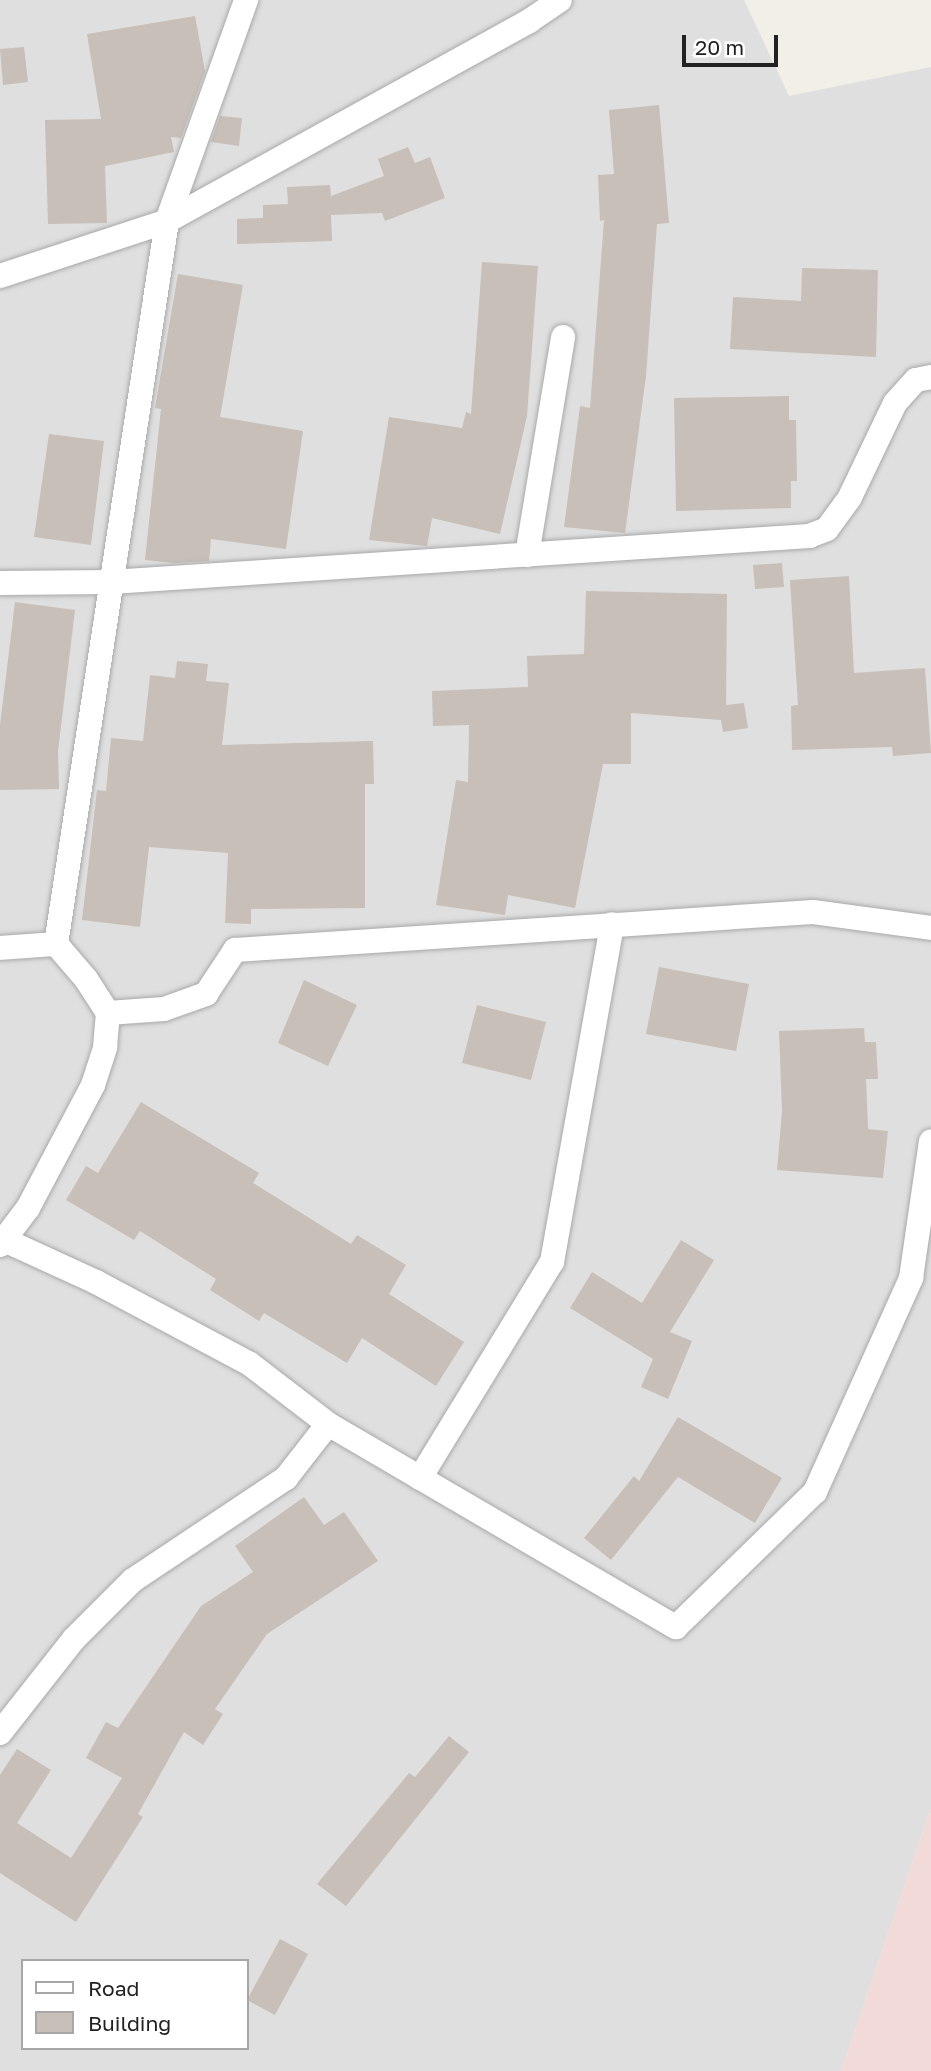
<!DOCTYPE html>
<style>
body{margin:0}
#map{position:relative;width:931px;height:2071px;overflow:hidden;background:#f2efe9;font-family:"Golos Text",sans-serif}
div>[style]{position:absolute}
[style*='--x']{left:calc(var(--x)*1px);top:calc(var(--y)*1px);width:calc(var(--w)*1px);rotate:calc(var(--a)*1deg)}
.residential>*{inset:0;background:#e0dfdf}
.commercial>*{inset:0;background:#f2dad9}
.building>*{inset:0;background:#c7bfb8}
.roads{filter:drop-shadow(0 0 2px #a9a9a9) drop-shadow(0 0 2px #a9a9a9)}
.street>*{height:24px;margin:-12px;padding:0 12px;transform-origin:12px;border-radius:12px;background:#fff}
span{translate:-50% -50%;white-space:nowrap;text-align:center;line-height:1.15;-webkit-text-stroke:5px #fff;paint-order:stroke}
.legend{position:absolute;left:21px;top:1959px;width:228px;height:91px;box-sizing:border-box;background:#fff;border:2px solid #a7a7a7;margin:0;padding:9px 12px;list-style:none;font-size:21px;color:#222}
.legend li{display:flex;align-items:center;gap:14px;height:35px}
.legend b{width:35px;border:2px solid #a7a7a7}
.scale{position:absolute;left:682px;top:35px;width:96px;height:32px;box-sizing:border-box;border:4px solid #222;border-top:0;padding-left:9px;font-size:21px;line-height:24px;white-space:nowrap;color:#222;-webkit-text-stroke:5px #fff;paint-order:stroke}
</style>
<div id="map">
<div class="residential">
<div style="clip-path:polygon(evenodd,0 0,744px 0,789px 96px,931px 67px,931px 1808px,841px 2071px,0 2071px,0 0,23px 1961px,247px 1961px,247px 2048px,23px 2048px,23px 1961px)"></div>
</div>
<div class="commercial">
<div style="clip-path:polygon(931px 1808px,931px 2071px,841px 2071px)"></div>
</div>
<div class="building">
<div style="clip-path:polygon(195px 16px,205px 71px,181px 138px,171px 137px,174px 152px,105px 166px,107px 223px,48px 224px,45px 120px,101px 119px,87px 34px)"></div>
<div style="clip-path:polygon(24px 47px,28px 82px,3px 85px,0 49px)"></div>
<div style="clip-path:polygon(659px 105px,669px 223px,657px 224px,646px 376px,625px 533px,564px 527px,580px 406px,590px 408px,604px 220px,600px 221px,598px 175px,614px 174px,609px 110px)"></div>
<div style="clip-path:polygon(220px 116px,242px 118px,239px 146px,211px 142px)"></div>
<div style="clip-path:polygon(408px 147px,415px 163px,430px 157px,445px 198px,385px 221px,382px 213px,331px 215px,332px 241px,237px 244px,237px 219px,263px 218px,263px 205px,288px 204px,287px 187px,330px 185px,331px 196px,384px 176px,378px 159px)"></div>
<div style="clip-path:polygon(482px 262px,538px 266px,527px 416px,500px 534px,432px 518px,427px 546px,369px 540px,389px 417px,462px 428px,466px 412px,471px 414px)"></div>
<div style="clip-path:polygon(802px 268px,878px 270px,876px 357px,730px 349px,733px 297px,801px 301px)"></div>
<div style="clip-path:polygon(178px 274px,243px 285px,220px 417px,303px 431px,286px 549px,211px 539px,209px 561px,174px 563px,145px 560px,161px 409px,155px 408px)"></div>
<div style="clip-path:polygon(789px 396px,789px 420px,796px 420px,797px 481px,791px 481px,791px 508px,676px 511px,674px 398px)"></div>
<div style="clip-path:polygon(49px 434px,104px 441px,91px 545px,34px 537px)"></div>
<div style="clip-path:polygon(782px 563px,784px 587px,755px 589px,753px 565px)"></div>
<div style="clip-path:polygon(849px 576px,854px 673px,925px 668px,931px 753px,893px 756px,892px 747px,792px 750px,791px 706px,798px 705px,790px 580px)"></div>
<div style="clip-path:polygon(586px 591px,727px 594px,726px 705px,744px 703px,748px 728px,723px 732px,721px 720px,631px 713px,631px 764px,603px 764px,575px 908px,508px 895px,505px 915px,436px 905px,456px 780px,468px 782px,469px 725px,433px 726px,432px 691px,528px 687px,527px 656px,584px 654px)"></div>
<div style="clip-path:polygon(15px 602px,75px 610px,58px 751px,59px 789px,0 790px,0 725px)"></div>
<div style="clip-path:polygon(177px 661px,208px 664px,206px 681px,229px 683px,222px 745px,373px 741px,374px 784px,365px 784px,365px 908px,251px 909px,251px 924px,225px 923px,228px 853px,149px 847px,140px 927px,82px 920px,97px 790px,106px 791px,111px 738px,143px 741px,150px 675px,175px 678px)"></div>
<div style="clip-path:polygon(659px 967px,749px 984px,736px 1051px,646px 1034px)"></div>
<div style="clip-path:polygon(304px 980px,357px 1005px,328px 1066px,278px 1043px)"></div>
<div style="clip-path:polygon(477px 1005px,546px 1022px,531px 1080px,462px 1063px)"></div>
<div style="clip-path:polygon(864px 1028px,865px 1042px,876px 1042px,878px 1079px,866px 1079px,868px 1129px,888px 1131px,883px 1178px,777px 1170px,782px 1111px,779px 1031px)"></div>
<div style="clip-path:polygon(141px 1102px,259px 1173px,253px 1183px,351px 1244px,357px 1235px,406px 1265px,389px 1294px,464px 1342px,436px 1386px,362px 1338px,347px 1363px,264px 1313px,259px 1321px,210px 1290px,216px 1279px,140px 1231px,134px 1240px,66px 1200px,86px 1166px,98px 1173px)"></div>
<div style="clip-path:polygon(681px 1240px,714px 1260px,670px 1332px,692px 1341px,668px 1399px,641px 1387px,653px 1359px,570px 1308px,592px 1272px,642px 1303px)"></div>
<div style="clip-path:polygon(678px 1417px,782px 1478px,755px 1523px,678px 1477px,611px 1560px,584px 1538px,634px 1476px,639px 1481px)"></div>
<div style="clip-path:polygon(304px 1497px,324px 1525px,344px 1512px,378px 1561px,267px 1634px,215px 1709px,223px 1714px,203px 1745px,184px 1732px,138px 1814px,143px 1817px,76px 1922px,0 1873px,0 1775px,17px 1749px,51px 1770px,17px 1823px,71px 1858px,122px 1778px,86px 1758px,106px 1722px,118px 1728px,201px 1606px,253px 1572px,235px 1546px)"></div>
<div style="clip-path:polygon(449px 1736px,469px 1752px,346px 1906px,317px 1884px,409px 1773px,415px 1777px)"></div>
<div style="clip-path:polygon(280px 1939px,308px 1954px,275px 2015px,247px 2000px)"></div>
</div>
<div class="roads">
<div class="street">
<div style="--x:0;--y:276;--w:176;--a:-18.2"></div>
<div style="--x:167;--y:221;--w:414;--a:-28.9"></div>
<div style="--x:529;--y:21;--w:37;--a:-34"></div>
<div style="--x:527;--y:555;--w:221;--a:-80.6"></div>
<div style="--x:0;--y:583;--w:111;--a:-0.5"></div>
<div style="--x:111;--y:582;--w:700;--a:-3.77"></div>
<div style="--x:809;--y:536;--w:19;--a:-21"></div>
<div style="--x:827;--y:529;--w:39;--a:-54"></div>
<div style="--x:850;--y:497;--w:104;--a:-64.4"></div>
<div style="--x:895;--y:403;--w:31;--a:-48"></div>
<div style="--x:916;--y:380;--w:15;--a:-11"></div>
<div style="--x:0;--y:948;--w:56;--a:-4.1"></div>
<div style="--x:108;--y:1013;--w:56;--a:-4.1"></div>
<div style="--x:164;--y:1009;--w:45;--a:-19.7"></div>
<div style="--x:206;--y:994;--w:53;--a:-56.6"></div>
<div style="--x:235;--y:950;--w:579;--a:-3.76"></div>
<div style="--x:813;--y:912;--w:119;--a:7.7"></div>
<div style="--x:0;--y:1238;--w:106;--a:24.6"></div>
<div style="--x:96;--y:1282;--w:174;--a:28"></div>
<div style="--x:250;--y:1364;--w:98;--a:37.6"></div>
<div style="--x:328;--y:1424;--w:403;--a:30.3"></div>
<div style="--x:676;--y:1627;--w:194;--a:-44.2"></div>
<div style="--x:815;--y:1492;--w:235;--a:-65.8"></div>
<div style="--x:911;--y:1278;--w:138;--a:-81.7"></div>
<div style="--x:0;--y:1245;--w:46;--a:-52.9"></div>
<div style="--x:28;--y:1208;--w:139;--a:-62.1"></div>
<div style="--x:93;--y:1085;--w:40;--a:-72"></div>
<div style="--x:105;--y:1047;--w:34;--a:-85"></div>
<div style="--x:108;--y:1013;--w:40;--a:-122.9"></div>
<div style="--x:86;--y:979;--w:46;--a:-130.6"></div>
<div style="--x:56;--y:944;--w:731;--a:-81.27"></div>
<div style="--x:167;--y:221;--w:235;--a:-70.3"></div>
<div style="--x:420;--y:1478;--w:253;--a:-58.6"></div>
<div style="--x:552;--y:1262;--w:343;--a:-79.9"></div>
<div style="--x:0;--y:1733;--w:120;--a:-51.8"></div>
<div style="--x:74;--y:1639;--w:83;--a:-45"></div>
<div style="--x:133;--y:1580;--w:184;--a:-33.7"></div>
<div style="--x:286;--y:1478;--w:68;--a:-52.1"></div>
</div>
</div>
<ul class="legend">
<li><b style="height:9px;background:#fff"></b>Road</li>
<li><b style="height:19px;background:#c7bfb8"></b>Building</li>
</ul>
<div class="scale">20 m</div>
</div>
